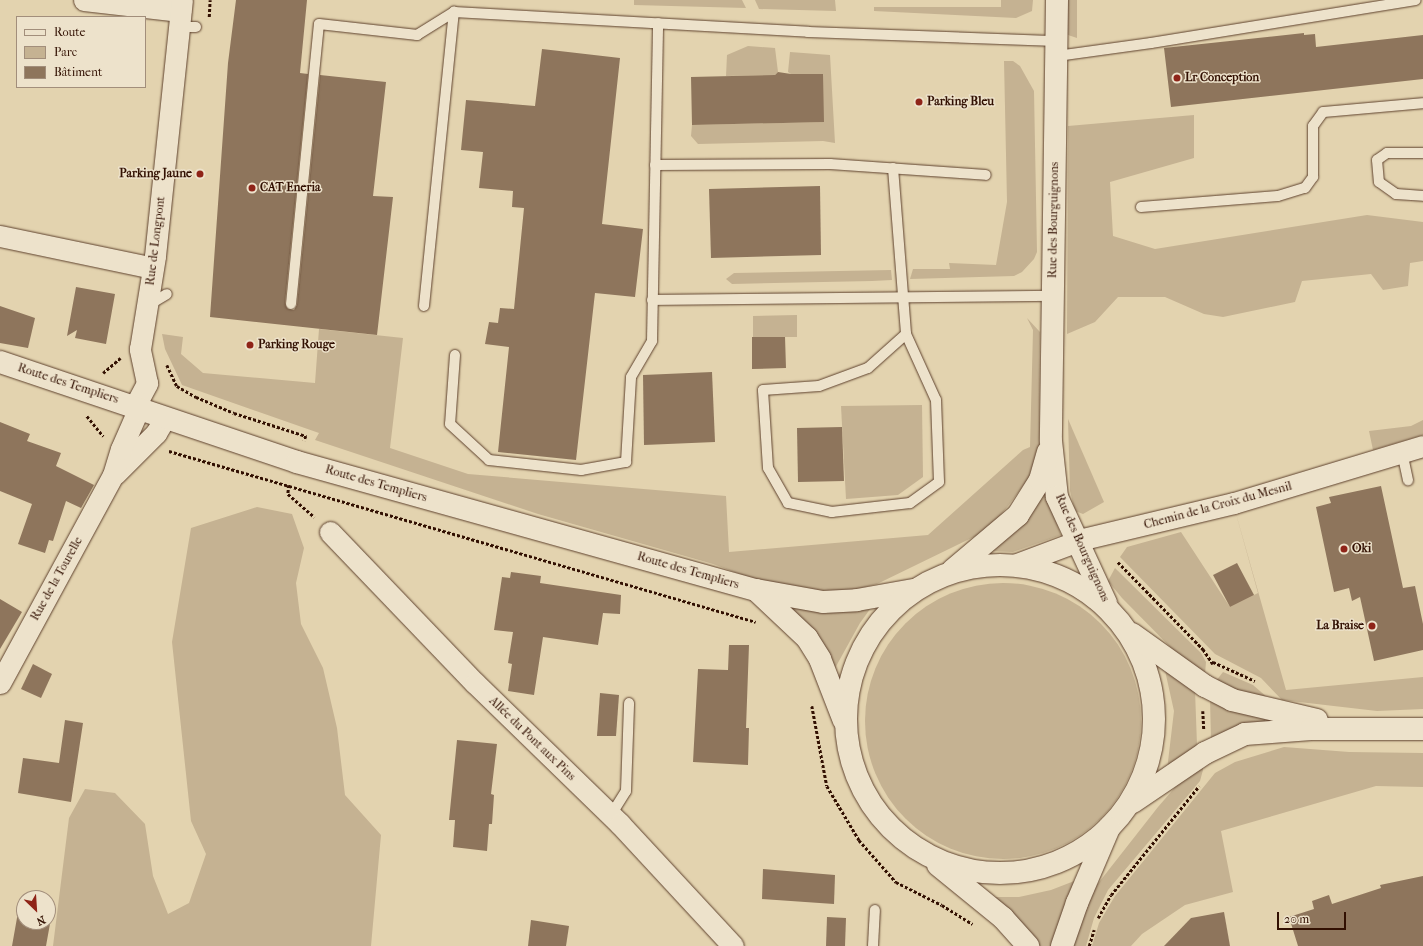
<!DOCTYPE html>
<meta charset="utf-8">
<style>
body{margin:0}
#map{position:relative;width:1423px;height:946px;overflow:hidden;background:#e3d3af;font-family:"IM FELL French Canon",serif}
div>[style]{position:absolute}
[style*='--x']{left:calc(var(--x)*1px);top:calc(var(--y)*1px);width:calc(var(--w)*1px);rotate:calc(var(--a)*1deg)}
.green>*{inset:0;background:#c5b292}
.round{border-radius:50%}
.building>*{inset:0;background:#8e755c}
.path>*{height:2.5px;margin-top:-1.25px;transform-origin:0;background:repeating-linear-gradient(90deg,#321002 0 3px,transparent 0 5px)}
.roads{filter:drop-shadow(0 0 1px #5e412d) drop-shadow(0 0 1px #5e412d)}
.lane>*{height:10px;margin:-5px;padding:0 5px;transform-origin:5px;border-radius:5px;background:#ede2cb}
.street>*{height:21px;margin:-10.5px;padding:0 10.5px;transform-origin:10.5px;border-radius:10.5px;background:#ede2cb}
.secondary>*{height:22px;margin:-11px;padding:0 11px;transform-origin:11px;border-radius:11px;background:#ede2cb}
.secondary>.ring{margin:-11px;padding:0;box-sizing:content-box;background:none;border:22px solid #ede2cb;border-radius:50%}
.dots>*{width:11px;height:11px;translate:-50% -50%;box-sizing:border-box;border:2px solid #ede2cb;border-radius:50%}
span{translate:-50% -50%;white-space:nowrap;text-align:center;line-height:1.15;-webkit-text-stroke:3px #ede2cb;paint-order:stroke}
.poi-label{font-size:12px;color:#321002;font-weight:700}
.left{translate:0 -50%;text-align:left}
.right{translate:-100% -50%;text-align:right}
.street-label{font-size:12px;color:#321002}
.legend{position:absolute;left:16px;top:16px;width:130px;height:72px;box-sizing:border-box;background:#ede2cb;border:1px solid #a28e7b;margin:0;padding:5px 7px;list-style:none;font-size:12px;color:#321002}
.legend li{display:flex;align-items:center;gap:8px;height:20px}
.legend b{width:20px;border:1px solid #a28e7b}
.north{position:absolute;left:16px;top:890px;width:40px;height:40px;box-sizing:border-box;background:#ede2cb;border:1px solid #a28e7b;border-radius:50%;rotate:155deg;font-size:11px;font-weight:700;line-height:16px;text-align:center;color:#321002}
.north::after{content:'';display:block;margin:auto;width:14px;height:18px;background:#8f2418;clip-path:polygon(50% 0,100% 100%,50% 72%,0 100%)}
.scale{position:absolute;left:1277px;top:912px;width:69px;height:18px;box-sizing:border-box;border:2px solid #321002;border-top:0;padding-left:5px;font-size:12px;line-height:14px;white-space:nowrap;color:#321002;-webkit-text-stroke:3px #ede2cb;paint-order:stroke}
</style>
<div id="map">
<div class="green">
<div style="clip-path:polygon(634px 0,742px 0,746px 8px,634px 5px)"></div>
<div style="clip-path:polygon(755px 0,835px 0,836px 11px,759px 9px)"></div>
<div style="clip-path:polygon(1001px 0,1033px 0,1032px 11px,1016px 18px,874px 11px,874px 7px,1001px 7px)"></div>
<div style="clip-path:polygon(1065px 0,1077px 0,1077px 38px,1065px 34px)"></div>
<div style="clip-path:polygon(748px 46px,775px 48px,778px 72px,775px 75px,726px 76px,727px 55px)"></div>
<div style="clip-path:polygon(790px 52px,830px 55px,835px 143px,823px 141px,698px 144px,691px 136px,692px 125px,823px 122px,823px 74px,791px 74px,788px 72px)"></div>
<div style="clip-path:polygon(1004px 61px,1013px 61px,1020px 66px,1034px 91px,1037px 252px,1034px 259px,1022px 272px,1014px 276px,910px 279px,913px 269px,950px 269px,949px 263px,996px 265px,1007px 202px)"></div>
<div style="clip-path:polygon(1194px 115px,1194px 158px,1110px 182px,1113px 236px,1155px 249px,1367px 215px,1423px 222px,1423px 261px,1410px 263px,1408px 286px,1383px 290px,1371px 274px,1302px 281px,1295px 302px,1223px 317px,1204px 314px,1165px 297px,1118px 297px,1095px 322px,1067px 334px,1068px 126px)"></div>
<div style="clip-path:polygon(891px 270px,892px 280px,872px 281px,732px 284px,726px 279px,734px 273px)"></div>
<div style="clip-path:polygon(797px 315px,797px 337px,753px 337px,753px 316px)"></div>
<div style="clip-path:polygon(1027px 318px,1040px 332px,1039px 447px,1028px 479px,1008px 506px,988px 530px,877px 584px,845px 592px,812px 593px,761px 582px,713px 564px,538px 514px,315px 440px,319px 433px,182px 385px,165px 349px,162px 334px,183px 337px,181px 354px,203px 373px,315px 383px,319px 329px,403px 338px,390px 448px,468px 474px,726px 496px,729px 552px,928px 535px,1023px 450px,1030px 447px,1033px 330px)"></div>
<div style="clip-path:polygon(922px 405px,923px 477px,898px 495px,846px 499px,841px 406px)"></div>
<div style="clip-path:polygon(1068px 419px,1104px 502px,1083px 514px,1075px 511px,1070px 491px)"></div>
<div style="clip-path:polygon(1423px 420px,1423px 435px,1373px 450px,1369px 431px,1411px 426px)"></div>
<div style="clip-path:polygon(1047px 478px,1050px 505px,1061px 535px,1013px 552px,987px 551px)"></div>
<div style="clip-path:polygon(1233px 503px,1286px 690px,1423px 677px,1423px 709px,1377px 711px,1282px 700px,1261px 678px,1215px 654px,1120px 557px,1127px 547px,1181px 532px,1230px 607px,1258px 593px)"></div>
<div style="clip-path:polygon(257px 507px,292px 514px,304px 548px,296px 583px,301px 624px,323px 668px,337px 728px,345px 795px,381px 835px,371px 946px,53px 946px,69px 818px,85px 789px,115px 793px,145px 824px,153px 876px,168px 914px,189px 903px,206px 854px,191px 821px,172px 642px,191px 528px)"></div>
<div style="clip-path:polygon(1115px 568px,1201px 653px,1206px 662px,1205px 674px,1183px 660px,1122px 598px,1108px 581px)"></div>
<div class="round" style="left:865px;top:583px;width:276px;height:276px"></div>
<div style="clip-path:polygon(784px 604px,873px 605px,860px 623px,834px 670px)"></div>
<div style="clip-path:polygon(1164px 666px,1195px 690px,1197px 745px,1167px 770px,1174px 711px)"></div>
<div style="clip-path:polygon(1223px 672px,1253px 685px,1268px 698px,1246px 694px,1216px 681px)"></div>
<div style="clip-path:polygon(1210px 698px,1265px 717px,1265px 722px,1211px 739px)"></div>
<div style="clip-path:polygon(1284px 747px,1349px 752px,1423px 753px,1423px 787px,1376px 786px,1221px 831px,1233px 892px,1185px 905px,1142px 934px,1131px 946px,1092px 946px,1099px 923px,1115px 896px,1215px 773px,1235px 762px)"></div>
<div style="clip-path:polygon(1202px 764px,1203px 770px,1200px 781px,1108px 890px,1094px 918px,1086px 946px,1073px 946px,1089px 895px,1158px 807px,1177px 785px)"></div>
<div style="clip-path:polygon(1082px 878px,1054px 946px,1035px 946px,993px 897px,1019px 897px,1051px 890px)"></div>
</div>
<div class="building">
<div style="clip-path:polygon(236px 0,307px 0,300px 73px,308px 74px,285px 303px,288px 309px,294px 310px,297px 305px,320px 75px,386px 82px,373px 196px,393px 197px,377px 335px,210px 317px,228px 63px)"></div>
<div style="clip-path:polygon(1304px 33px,1304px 35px,1315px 34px,1316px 47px,1423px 35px,1423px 79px,1171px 107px,1164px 48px)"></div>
<div style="clip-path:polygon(542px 49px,620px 58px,602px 224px,643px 229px,635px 297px,595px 293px,576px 460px,498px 452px,509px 347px,485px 344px,489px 322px,498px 323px,500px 308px,514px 309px,524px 208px,512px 207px,513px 191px,479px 188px,483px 152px,461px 150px,466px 100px,535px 106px)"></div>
<div style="clip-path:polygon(778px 72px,791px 74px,823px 74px,824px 122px,692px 125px,691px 77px,775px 75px)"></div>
<div style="clip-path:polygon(820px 186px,821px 255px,711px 258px,709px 189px)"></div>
<div style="clip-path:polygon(76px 287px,115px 294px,106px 344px,75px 338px,77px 330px,67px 336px)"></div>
<div style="clip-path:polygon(0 306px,35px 318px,28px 348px,0 343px)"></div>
<div style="clip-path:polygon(752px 337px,785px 337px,786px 368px,752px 369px)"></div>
<div style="clip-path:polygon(712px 372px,715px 442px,644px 445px,643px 375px)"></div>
<div style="clip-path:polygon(0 422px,30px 434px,27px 441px,61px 453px,56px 466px,94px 485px,81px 508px,66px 501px,53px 541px,49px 540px,45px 553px,18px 544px,32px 504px,0 491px)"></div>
<div style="clip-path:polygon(842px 427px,844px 481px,798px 482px,797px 428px)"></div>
<div style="clip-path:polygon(1381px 486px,1403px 588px,1415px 586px,1423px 624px,1423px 650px,1374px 661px,1360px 597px,1352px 601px,1349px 588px,1334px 592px,1316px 507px,1331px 503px,1329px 497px)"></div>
<div style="clip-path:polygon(1237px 563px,1254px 595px,1230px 607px,1213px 575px)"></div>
<div style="clip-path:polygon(511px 572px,541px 576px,540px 583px,621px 595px,620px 614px,603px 613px,598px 645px,543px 637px,534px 695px,508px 691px,512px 664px,508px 663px,513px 632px,494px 630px,502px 577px,510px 578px)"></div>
<div style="clip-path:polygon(0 599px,22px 612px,0 649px)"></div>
<div style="clip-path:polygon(729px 645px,749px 645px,746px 728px,749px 728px,748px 765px,693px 762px,698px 669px,728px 670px)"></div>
<div style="clip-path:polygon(33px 664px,52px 674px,41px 698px,21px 689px)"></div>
<div style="clip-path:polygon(600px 693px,619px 695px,616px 736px,597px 736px)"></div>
<div style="clip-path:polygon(65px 720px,83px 723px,71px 802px,18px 793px,23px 758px,59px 763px)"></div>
<div style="clip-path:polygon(457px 740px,497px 744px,491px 794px,494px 795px,492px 824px,489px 824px,487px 851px,453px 847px,455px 820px,449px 820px)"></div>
<div style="clip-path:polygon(763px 869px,835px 875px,834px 904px,762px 899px)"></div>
<div style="clip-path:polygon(1423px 876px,1423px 946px,1298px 946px,1289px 917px,1314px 909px,1312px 901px,1329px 895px,1332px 904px,1381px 888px,1380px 885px)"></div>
<div style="clip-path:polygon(20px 901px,24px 902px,24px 922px,48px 922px,48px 906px,53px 907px,46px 946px,12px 946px)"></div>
<div style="clip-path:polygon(1224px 912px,1230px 946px,1164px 946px,1191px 918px)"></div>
<div style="clip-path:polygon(827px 917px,846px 918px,845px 946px,826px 946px)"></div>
<div style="clip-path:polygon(531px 920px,569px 926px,566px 946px,528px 946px)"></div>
</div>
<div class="path">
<div style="--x:209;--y:17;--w:17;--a:-87"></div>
<div style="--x:167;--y:365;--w:23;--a:65"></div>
<div style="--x:177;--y:386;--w:22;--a:30"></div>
<div style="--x:196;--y:397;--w:41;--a:22.8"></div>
<div style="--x:234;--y:413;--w:76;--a:17.7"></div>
<div style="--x:306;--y:436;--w:5;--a:112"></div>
<div style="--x:103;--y:373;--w:23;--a:-41"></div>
<div style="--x:87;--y:416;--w:26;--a:51"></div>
<div style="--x:169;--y:451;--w:611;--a:16.24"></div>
<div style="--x:289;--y:485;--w:9;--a:96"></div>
<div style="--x:288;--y:494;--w:35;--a:41"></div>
<div style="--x:1118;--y:562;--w:122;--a:45.7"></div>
<div style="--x:1203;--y:649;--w:18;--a:56"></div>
<div style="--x:1213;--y:662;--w:46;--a:24.3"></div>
<div style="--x:812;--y:706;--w:81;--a:79.4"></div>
<div style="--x:827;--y:786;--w:63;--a:59.3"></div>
<div style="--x:859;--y:840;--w:56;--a:48.6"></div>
<div style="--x:896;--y:882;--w:51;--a:26.6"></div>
<div style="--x:942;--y:905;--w:36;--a:32"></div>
<div style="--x:1203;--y:711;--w:19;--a:87"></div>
<div style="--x:1098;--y:918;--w:26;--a:-61"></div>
<div style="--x:1111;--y:895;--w:140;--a:-51.1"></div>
<div style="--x:1089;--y:946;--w:17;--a:-73"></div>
</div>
<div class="roads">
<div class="lane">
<div style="--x:179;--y:27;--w:17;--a:0"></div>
<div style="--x:1057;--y:56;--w:95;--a:-7.9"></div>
<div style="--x:1151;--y:43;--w:268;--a:-9.2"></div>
<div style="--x:1423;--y:153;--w:36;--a:180"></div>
<div style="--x:1387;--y:153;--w:12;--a:145"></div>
<div style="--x:1377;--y:160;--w:22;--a:85"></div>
<div style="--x:1379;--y:182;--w:21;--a:35"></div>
<div style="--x:1396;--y:194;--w:27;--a:4"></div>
<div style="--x:655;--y:165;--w:175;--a:-0.3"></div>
<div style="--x:830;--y:164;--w:156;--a:4"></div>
<div style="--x:893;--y:168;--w:167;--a:85.5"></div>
<div style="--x:906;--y:334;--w:72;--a:65.6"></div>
<div style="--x:936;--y:400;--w:82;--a:87.9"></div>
<div style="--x:939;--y:482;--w:36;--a:144"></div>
<div style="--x:910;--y:503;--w:79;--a:173.4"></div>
<div style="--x:832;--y:512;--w:45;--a:-168.4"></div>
<div style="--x:788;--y:503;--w:40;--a:-119.7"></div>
<div style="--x:768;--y:468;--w:78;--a:-93.7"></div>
<div style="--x:763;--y:390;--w:56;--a:-4.1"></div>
<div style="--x:819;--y:386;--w:52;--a:-20.2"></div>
<div style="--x:868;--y:368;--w:51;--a:-41.8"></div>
<div style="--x:1141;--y:207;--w:137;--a:-4.6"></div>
<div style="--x:1278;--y:196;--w:28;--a:-17"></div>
<div style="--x:1305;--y:188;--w:14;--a:-54"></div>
<div style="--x:1313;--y:177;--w:51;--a:-90"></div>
<div style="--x:1313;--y:126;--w:17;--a:-54"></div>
<div style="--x:1323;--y:112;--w:100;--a:-5.1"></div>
<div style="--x:652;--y:300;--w:401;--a:-0.6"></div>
<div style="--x:291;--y:304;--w:281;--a:-84.3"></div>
<div style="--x:319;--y:24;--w:99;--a:6.4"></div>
<div style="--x:417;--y:35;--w:44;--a:-31.9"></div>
<div style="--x:147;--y:306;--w:23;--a:-31"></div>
<div style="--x:424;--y:306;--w:296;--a:-84.2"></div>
<div style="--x:454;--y:12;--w:355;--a:3.2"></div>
<div style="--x:808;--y:32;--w:249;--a:2.1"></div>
<div style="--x:455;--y:355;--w:69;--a:94.1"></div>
<div style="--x:450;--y:424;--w:53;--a:42.7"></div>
<div style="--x:489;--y:460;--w:93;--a:6.2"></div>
<div style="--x:581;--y:470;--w:46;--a:-10.1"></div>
<div style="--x:626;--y:462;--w:85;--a:-86.6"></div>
<div style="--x:631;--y:377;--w:42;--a:-59.7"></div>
<div style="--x:652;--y:341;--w:318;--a:-88.9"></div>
<div style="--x:1402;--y:452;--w:29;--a:78"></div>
<div style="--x:611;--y:815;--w:28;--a:-58"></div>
<div style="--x:626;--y:791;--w:88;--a:-88"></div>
<div style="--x:873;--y:946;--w:36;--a:-87"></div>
</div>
<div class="street">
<div style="--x:84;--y:0;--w:97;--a:6.5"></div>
<div style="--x:0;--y:236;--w:156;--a:11.8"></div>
<div style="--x:135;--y:406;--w:26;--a:-62"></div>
<div style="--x:147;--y:383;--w:35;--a:-102"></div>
<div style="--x:140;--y:349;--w:94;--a:-80.8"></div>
<div style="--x:155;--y:256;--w:257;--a:-84"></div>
<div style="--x:115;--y:474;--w:58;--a:-45"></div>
<div style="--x:156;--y:433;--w:17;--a:-59"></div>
<div style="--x:330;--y:532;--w:209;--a:46.2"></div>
<div style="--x:475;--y:683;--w:202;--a:44.2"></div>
<div style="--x:620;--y:824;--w:166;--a:47.2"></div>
<div style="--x:1014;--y:565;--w:74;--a:-20.6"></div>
<div style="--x:1083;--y:539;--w:155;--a:-13.4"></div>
<div style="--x:1234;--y:503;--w:197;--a:-16.8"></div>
<div style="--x:0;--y:683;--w:237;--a:-61.5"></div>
<div style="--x:113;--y:475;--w:27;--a:-73"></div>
<div style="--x:121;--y:449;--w:45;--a:-66.3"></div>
</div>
<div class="secondary">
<div style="--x:1057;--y:0;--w:441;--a:90.8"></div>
<div style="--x:1051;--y:441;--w:56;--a:83.9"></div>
<div style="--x:1057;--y:497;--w:117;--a:65.2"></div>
<div style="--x:0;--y:362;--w:313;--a:18.6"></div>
<div style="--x:297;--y:462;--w:477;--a:15.6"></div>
<div style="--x:756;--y:590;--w:68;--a:10.2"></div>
<div style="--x:823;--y:602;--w:34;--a:-3"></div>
<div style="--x:857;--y:600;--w:57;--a:-10.1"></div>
<div class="ring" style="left:846px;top:565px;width:286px;height:286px"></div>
<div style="--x:953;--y:570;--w:85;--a:-40.2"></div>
<div style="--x:1018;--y:515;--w:41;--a:-57.8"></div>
<div style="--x:1040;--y:480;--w:29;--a:-74"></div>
<div style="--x:756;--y:590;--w:70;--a:43.3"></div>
<div style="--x:807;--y:638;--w:25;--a:58"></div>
<div style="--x:820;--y:659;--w:66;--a:68.8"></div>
<div style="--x:1132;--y:634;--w:90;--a:35.5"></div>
<div style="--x:1205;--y:686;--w:30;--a:27"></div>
<div style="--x:1232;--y:700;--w:87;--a:13.2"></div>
<div style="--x:1133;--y:802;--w:87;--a:-34.2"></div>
<div style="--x:1205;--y:753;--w:44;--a:-25.4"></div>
<div style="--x:1245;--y:734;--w:66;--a:-4.3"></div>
<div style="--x:1311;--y:729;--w:112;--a:0"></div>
<div style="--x:938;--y:865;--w:84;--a:39.2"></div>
<div style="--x:1003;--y:918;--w:38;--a:48"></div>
<div style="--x:1062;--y:946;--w:46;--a:-70.8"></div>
<div style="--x:1077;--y:903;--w:82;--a:-66.9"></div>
</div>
</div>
<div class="dots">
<div style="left:1177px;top:78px;background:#8f2418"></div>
<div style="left:919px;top:102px;background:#8f2418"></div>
<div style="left:200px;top:174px;background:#8f2418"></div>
<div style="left:252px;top:188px;background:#8f2418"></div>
<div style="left:250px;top:345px;background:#8f2418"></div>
<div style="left:1344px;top:549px;background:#8f2418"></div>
<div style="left:1372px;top:626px;background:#8f2418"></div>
</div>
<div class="poi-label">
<span class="left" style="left:1185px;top:78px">Lr Conception</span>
<span class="left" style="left:927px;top:102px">Parking Bleu</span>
<span class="right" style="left:192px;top:174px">Parking Jaune</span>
<span class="left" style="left:260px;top:188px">CAT Eneria</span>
<span class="left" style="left:258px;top:345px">Parking Rouge</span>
<span class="left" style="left:1352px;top:549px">Oki</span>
<span class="right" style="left:1364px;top:626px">La Braise</span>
</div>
<div class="street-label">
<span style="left:1054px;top:220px;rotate:-89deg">Rue des Bourguignons</span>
<span style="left:156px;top:241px;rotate:-83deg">Rue de Longpont</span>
<span style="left:68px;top:384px;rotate:18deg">Route des Templiers</span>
<span style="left:376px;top:484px;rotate:16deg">Route des Templiers</span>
<span style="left:1218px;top:506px;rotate:-15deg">Chemin de la Croix du Mesnil</span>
<span style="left:1082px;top:548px;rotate:66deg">Rue des Bourguignons</span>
<span style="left:688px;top:571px;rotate:16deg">Route des Templiers</span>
<span style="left:57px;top:579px;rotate:-61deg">Rue de la Tourelle</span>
<span style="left:532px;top:739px;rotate:44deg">Allée du Pont aux Pins</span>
</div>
<ul class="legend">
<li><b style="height:5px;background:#ede2cb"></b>Route</li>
<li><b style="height:11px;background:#c5b292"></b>Parc</li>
<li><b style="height:11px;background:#8e755c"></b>Bâtiment</li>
</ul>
<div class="north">N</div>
<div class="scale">20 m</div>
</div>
